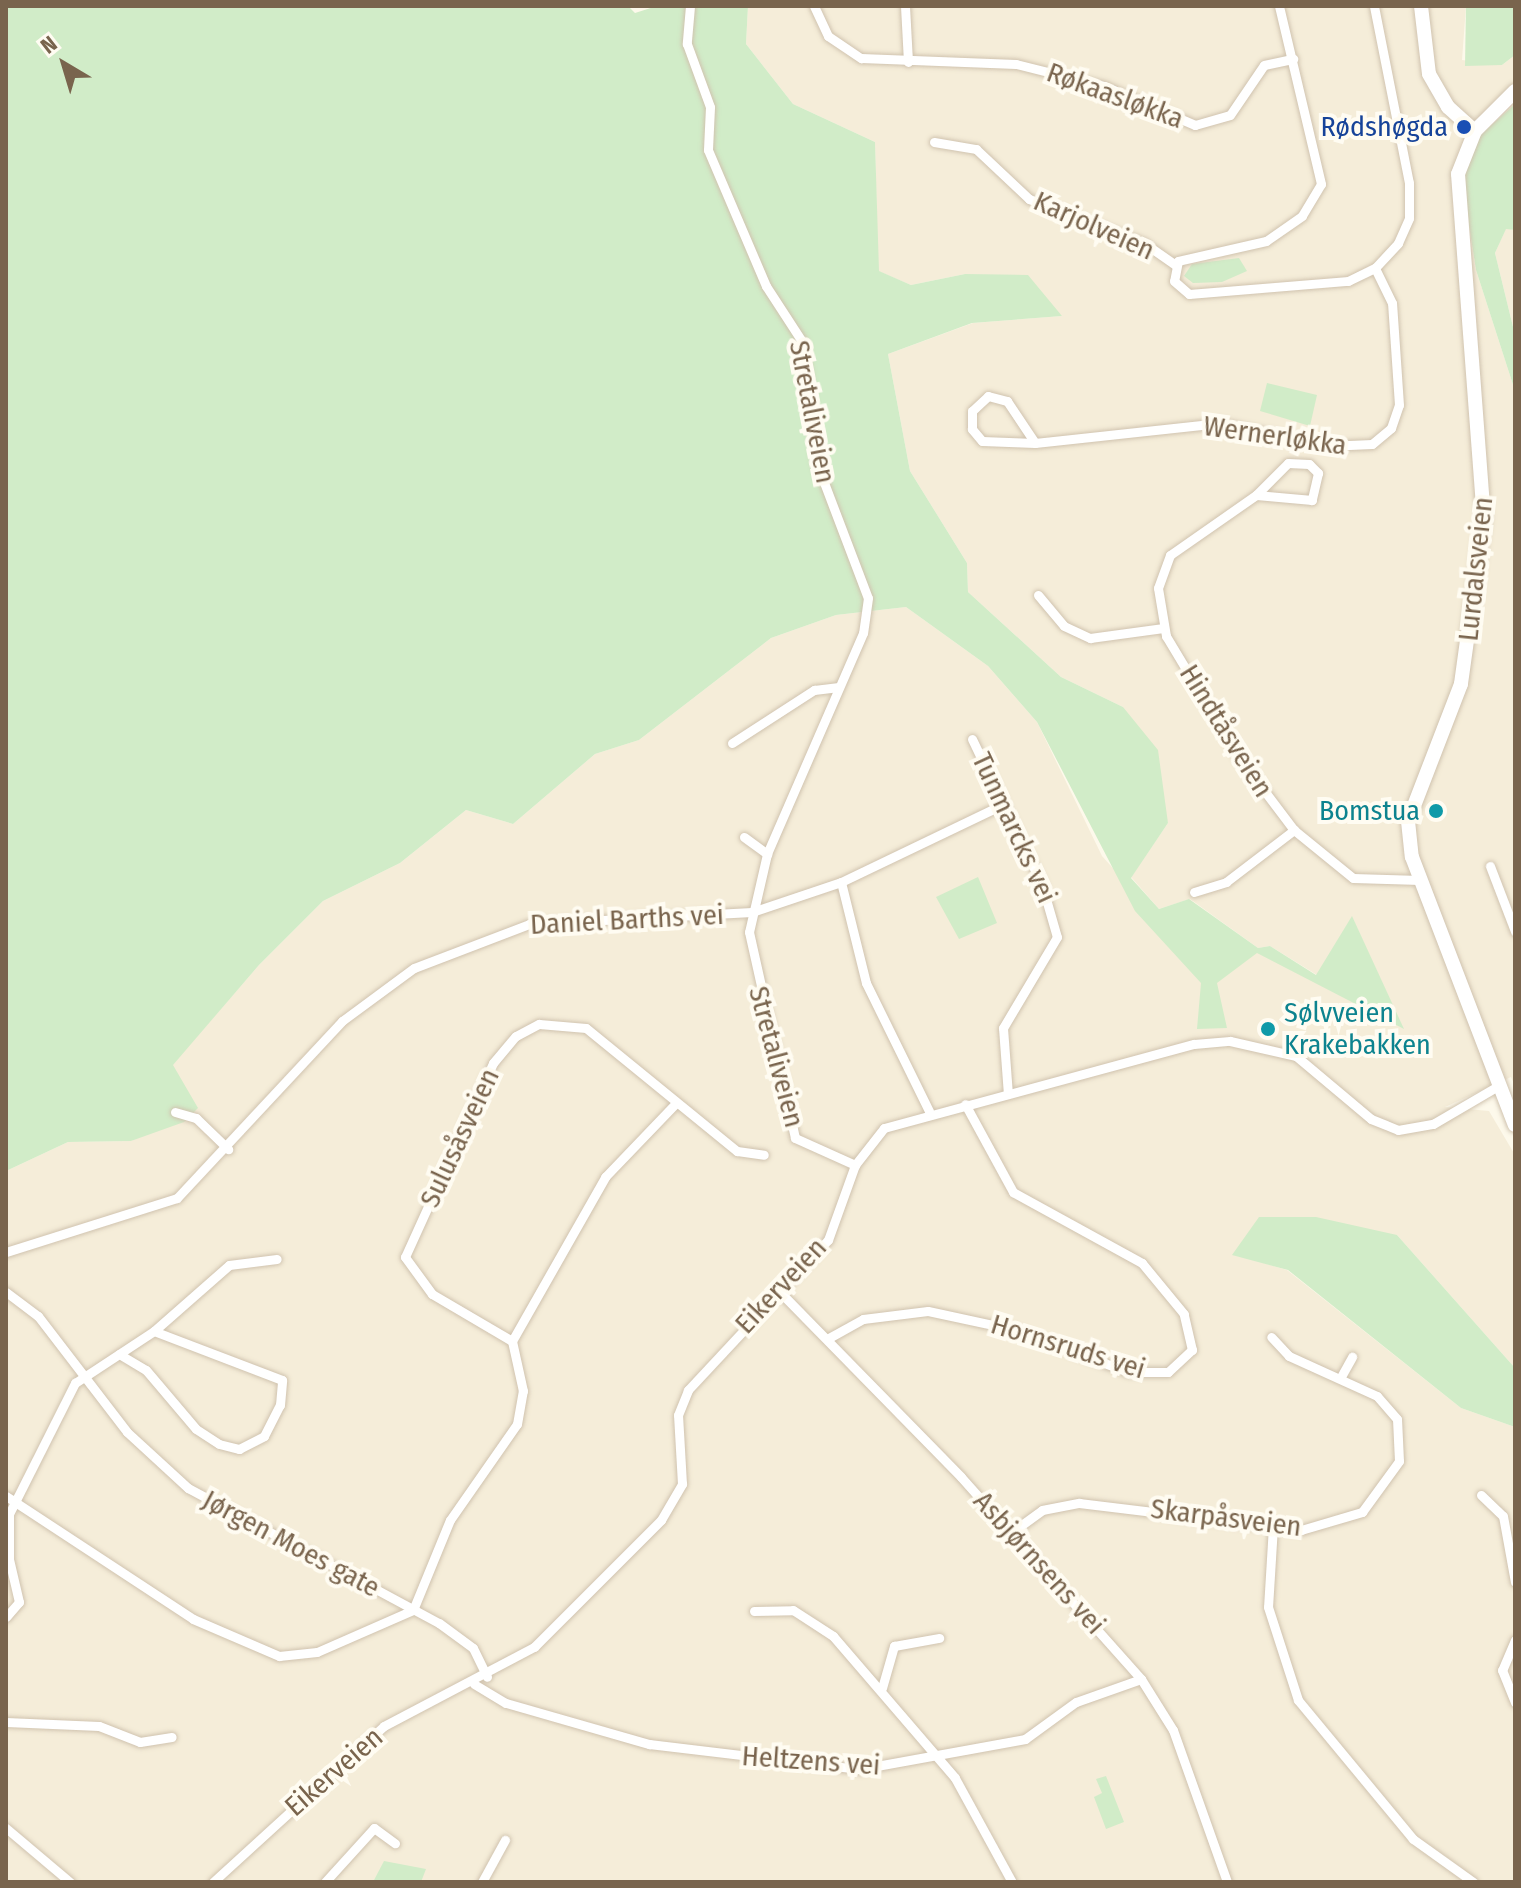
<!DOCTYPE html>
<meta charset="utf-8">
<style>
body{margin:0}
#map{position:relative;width:1521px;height:1888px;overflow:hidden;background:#fdf9eb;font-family:"Fira Sans Condensed",sans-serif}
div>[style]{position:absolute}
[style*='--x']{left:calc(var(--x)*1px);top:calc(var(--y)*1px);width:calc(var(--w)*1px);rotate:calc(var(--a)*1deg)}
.residential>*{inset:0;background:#f5edd9}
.green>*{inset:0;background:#d1ecc8}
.roads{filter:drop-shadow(0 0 2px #d0c3af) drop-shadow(0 0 2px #d0c3af)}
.street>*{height:9px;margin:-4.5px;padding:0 4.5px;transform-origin:4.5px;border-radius:4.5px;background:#fff}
.secondary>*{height:14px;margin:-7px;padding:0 7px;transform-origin:7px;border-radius:7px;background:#fff}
.dots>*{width:22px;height:22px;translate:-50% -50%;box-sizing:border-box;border:4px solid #fffcf2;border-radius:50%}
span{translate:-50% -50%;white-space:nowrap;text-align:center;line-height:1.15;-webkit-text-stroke:8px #fffcf2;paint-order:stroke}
.street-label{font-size:28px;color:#79644d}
.transit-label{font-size:28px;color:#164399}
.right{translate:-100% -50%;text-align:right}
.culture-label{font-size:28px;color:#0d838f}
.left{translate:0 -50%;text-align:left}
.frame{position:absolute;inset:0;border:8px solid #79644d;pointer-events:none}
.north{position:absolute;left:24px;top:24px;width:80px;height:80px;-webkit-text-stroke:6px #fffcf2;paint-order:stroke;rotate:322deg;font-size:22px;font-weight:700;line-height:32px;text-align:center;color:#79644d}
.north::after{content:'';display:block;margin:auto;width:28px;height:36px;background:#79644d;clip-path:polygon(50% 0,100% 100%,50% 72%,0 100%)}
</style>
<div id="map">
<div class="residential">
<div style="clip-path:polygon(748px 6px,1466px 6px,1462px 60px,1502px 65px,1515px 55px,1515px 104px,1458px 155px,1476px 270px,1515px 391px,1515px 1086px,1511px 1077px,1445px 1107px,1489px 1111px,1515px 1155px,1515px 1368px,1397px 1235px,1233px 1254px,1287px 1270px,1461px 1408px,1515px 1427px,1515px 1882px,6px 1882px,6px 1171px,68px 1142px,131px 1141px,197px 1108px,172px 1065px,259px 965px,323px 901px,400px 863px,466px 810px,513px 824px,595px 754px,639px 740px,771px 638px,836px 615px,906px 607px,988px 666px,1037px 722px,1102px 856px,1216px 983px,1257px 952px,1403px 1028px,1352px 917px,1317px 975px,1270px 946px,1258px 948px,1190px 899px,1159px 909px,1131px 877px,1168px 823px,1123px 707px,1061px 677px,968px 592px,967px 563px,910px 471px,888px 354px,973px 323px,1062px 316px,965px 274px,911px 285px,878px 271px,875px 142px,793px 104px,746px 44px)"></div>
<div style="clip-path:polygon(1506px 228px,1515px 230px,1515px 335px,1495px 253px)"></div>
</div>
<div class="green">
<div style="clip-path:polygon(6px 6px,628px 6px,635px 13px,657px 6px,748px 6px,746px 44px,793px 104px,875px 142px,879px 271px,911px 285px,965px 274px,1028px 275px,1062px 316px,972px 323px,888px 354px,910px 471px,967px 563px,968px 592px,1061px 677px,1123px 707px,1158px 750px,1168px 823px,1131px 878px,1159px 909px,1189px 899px,1258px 948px,1270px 946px,1316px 975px,1352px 916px,1404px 1029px,1257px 953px,1217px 983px,1227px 1028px,1197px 1029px,1201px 983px,1135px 911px,1037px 722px,988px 666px,906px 607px,836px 615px,771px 638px,639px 740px,595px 754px,513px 824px,466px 810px,400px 863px,323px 901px,259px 965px,173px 1065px,198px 1108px,184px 1122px,131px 1141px,68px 1142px,6px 1171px)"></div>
<div style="clip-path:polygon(1466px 6px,1515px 6px,1515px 55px,1502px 65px,1465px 66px)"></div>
<div style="clip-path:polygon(1515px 104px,1515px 230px,1506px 229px,1495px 253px,1515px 335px,1515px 391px,1476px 270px,1458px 155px)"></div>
<div style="clip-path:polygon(1239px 258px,1247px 271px,1222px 282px,1193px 283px,1184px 276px,1192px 264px)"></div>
<div style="clip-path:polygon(1267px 383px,1317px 395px,1310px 426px,1260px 411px)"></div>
<div style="clip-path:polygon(978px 877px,997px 923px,959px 939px,936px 897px)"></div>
<div style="clip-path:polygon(1259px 1217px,1316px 1217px,1397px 1235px,1515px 1368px,1515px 1427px,1461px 1408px,1288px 1270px,1232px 1255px)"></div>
<div style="clip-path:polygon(1106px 1776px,1124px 1822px,1106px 1829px,1094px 1797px,1102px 1793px,1096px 1779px)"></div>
<div style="clip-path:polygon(384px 1861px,426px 1869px,421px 1882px,373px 1882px)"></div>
</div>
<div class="roads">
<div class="street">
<div style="--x:690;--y:6;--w:38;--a:95"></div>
<div style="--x:687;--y:44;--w:67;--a:69.9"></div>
<div style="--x:710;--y:107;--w:43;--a:92.7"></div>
<div style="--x:708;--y:150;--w:148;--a:66.9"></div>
<div style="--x:766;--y:286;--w:68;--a:57"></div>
<div style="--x:803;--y:343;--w:122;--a:83.4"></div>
<div style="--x:817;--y:464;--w:143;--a:69.2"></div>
<div style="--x:868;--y:598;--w:35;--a:98"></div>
<div style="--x:863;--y:633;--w:241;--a:113.5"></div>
<div style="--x:767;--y:854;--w:80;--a:103"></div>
<div style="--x:749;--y:932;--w:211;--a:77.4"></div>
<div style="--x:795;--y:1138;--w:66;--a:24.2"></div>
<div style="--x:814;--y:6;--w:33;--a:65"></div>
<div style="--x:828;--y:36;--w:40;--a:34"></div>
<div style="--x:861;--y:58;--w:155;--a:2.2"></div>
<div style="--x:1016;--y:64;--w:91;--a:14"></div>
<div style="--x:1104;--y:86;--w:99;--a:23.2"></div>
<div style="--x:1195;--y:125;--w:36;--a:-16"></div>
<div style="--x:1230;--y:115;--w:60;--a:-55.8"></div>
<div style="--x:1264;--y:65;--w:30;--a:-12"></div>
<div style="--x:905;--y:6;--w:56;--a:86.9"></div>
<div style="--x:1279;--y:6;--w:183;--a:76.7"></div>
<div style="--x:1321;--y:184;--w:37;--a:121"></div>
<div style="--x:1302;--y:216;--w:44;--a:145.2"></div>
<div style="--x:1266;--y:241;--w:90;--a:167.2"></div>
<div style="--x:1178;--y:261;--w:20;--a:101"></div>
<div style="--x:1174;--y:281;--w:20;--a:41"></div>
<div style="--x:1189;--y:294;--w:160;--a:-4.7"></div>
<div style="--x:1348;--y:281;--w:30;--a:-26"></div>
<div style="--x:1375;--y:268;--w:34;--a:-47"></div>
<div style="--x:1398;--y:243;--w:27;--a:-66"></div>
<div style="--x:1409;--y:218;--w:35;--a:-90"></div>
<div style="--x:1409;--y:183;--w:180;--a:-101.2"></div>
<div style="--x:934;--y:142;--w:43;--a:9.5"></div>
<div style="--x:976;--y:149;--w:73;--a:43.3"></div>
<div style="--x:1029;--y:199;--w:123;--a:20.9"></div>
<div style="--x:1144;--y:243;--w:38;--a:35"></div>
<div style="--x:1035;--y:443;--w:53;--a:-177.8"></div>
<div style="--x:982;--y:441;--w:16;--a:-130"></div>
<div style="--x:972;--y:429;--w:18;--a:-90"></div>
<div style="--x:972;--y:411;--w:22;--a:-43"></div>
<div style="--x:988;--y:396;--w:20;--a:15"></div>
<div style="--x:1007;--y:401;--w:50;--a:56.3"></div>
<div style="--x:1035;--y:443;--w:186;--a:-6.2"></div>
<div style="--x:1220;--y:423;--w:109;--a:12.1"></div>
<div style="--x:1327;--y:446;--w:45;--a:-2.5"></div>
<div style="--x:1372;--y:444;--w:25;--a:-40"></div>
<div style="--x:1391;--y:428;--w:24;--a:-71"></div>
<div style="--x:1399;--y:405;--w:102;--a:-93.9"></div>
<div style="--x:1392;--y:303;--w:39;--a:-116"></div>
<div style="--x:1256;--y:495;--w:45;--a:-45"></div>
<div style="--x:1288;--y:463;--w:21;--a:3"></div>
<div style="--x:1309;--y:464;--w:13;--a:45"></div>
<div style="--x:1318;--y:473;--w:28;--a:103"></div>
<div style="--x:1312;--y:500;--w:56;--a:-174.9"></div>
<div style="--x:1256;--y:495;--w:105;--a:145.1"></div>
<div style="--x:1170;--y:555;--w:35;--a:110"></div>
<div style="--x:1158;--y:588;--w:49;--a:80.5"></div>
<div style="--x:1166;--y:636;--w:140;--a:59"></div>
<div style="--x:1238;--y:756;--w:93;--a:52.9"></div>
<div style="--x:1294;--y:830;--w:76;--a:39.1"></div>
<div style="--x:1353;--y:878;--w:67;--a:1.7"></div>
<div style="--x:1038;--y:595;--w:40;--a:50"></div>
<div style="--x:1064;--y:626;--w:29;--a:25"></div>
<div style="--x:1090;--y:638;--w:74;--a:-7.8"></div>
<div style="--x:972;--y:739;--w:162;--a:64.4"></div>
<div style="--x:1042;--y:885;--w:54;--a:73.9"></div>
<div style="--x:1057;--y:937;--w:106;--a:120.7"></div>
<div style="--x:1003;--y:1028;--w:66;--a:85.7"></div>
<div style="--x:732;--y:743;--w:98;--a:-32.9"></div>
<div style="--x:814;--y:690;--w:25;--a:-7"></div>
<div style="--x:744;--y:837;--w:29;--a:36"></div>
<div style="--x:1490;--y:866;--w:70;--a:69"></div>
<div style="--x:841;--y:882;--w:104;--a:76.1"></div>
<div style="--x:866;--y:983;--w:143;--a:63.8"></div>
<div style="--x:1194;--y:892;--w:34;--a:-17"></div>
<div style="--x:1226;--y:882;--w:86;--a:-37.4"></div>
<div style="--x:175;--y:1112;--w:22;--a:16"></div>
<div style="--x:196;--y:1118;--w:45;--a:44.1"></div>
<div style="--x:6;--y:1252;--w:179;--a:-17.5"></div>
<div style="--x:177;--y:1198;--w:242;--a:-47"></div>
<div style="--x:342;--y:1021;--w:89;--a:-36.4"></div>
<div style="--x:414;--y:968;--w:123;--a:-20.9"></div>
<div style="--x:529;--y:924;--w:223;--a:-3.1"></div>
<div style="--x:752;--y:912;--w:94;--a:-18.6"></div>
<div style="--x:841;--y:882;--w:178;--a:-25.6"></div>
<div style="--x:779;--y:1291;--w:260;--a:45.6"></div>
<div style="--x:961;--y:1477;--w:271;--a:48.3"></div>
<div style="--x:1141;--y:1679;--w:60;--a:57.9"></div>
<div style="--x:1173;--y:1730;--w:161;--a:70.4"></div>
<div style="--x:6;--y:1292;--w:40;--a:37"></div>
<div style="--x:38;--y:1316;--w:146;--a:52.5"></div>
<div style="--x:127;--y:1432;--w:83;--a:42.6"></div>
<div style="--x:188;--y:1488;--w:285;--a:28.3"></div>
<div style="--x:439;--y:1623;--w:42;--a:36.3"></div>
<div style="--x:473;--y:1648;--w:32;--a:64"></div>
<div style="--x:827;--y:1339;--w:41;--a:-29.1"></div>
<div style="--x:863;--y:1319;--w:65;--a:-7"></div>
<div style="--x:928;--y:1311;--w:86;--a:12.1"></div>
<div style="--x:1012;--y:1329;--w:125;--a:20.2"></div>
<div style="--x:1129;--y:1372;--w:39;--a:0"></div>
<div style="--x:1168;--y:1372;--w:33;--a:-43"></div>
<div style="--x:1192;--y:1350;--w:37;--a:-103"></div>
<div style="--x:1184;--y:1314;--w:66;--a:-129.5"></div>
<div style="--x:1142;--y:1263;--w:147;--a:-151.2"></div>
<div style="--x:1013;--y:1192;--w:100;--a:-118.6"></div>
<div style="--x:512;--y:1341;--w:93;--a:-149.6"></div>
<div style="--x:432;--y:1294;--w:46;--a:-126.1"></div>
<div style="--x:405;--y:1257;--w:213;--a:-65.6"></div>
<div style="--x:493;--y:1063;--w:35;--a:-50"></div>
<div style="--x:516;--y:1036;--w:26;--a:-28"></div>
<div style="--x:539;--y:1024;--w:47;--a:4.9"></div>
<div style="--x:586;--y:1028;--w:195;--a:39.2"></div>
<div style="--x:737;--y:1151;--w:27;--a:8"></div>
<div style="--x:512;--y:1341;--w:189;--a:-60.4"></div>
<div style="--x:605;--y:1177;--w:101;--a:-46.2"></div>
<div style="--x:119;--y:1354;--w:31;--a:31"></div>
<div style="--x:146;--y:1370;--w:77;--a:49.7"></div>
<div style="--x:196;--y:1429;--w:27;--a:33"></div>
<div style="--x:219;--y:1444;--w:21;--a:14"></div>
<div style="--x:239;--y:1449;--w:28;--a:-27"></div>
<div style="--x:264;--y:1436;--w:35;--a:-63"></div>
<div style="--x:280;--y:1405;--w:25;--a:-85"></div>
<div style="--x:282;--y:1380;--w:137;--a:-159.1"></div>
<div style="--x:1342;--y:1375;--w:21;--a:-61"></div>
<div style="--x:1481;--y:1495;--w:30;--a:44"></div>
<div style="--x:1503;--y:1516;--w:67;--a:79.7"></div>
<div style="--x:6;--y:1496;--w:224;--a:33.3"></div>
<div style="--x:193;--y:1619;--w:94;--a:23.3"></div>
<div style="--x:279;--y:1656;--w:38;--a:-6"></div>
<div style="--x:317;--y:1652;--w:105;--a:-23.6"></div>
<div style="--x:413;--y:1610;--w:97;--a:-67.7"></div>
<div style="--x:450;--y:1520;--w:117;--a:-55.1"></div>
<div style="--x:517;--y:1424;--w:34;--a:-80"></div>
<div style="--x:523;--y:1391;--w:51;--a:-102.4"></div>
<div style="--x:1273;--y:1526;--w:81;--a:93.5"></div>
<div style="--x:1268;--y:1607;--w:98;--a:72.1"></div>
<div style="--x:1298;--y:1700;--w:180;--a:50.4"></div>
<div style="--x:1413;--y:1839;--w:74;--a:35.6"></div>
<div style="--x:1012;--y:1532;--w:37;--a:-36"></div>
<div style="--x:1042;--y:1510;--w:38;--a:-11"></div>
<div style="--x:1079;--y:1503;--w:224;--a:6.9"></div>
<div style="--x:1301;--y:1530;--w:64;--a:-16.4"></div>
<div style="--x:1362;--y:1512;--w:63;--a:-54"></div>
<div style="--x:1399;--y:1461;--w:42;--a:-92.7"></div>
<div style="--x:1397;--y:1419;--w:30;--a:-131"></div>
<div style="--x:1377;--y:1396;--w:97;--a:-155.6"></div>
<div style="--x:1289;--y:1356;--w:26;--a:-133"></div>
<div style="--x:754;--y:1611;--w:39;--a:-1"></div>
<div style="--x:793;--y:1610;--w:48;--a:33"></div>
<div style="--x:833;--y:1636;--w:187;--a:49.3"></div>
<div style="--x:955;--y:1778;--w:119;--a:61.3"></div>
<div style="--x:6;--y:1617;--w:20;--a:-49"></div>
<div style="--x:19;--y:1602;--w:44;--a:-103.1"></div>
<div style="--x:9;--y:1559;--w:45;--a:-90"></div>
<div style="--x:9;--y:1514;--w:147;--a:-63.3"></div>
<div style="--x:75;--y:1383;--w:95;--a:-33.4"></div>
<div style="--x:154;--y:1331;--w:100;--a:-41.3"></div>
<div style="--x:229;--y:1265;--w:48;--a:-7.1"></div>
<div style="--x:1515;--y:1640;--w:33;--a:113"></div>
<div style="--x:1502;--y:1670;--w:35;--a:68"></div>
<div style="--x:474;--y:1684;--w:37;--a:31"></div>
<div style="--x:506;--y:1703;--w:149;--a:16"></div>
<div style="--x:649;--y:1744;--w:212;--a:6.8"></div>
<div style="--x:860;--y:1769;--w:168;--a:-10.3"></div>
<div style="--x:1025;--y:1739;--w:63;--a:-36"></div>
<div style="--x:1076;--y:1702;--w:69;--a:-19.5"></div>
<div style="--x:882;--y:1688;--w:44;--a:-74.1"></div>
<div style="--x:894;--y:1646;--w:46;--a:-10.1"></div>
<div style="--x:6;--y:1722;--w:93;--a:2.5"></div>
<div style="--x:99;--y:1726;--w:44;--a:21.3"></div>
<div style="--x:140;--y:1742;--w:32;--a:-9"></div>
<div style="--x:6;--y:1828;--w:84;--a:40.2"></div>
<div style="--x:213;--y:1882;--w:231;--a:-42.4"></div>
<div style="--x:384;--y:1726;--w:170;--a:-27.8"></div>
<div style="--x:534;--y:1647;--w:180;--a:-45"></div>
<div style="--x:661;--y:1520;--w:42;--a:-59.7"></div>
<div style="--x:682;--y:1484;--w:69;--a:-93.3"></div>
<div style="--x:678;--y:1415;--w:27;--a:-68"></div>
<div style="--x:688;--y:1390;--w:205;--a:-47"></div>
<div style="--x:828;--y:1240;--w:80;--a:-70.2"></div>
<div style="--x:855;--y:1165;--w:47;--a:-51.9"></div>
<div style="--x:884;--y:1128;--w:321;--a:-15.2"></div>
<div style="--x:1194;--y:1044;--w:36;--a:-5"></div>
<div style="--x:1230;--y:1041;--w:68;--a:12.8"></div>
<div style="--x:1296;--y:1056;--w:98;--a:40"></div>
<div style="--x:1371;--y:1119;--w:29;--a:22"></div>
<div style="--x:1398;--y:1130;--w:36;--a:-10"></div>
<div style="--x:1433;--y:1124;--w:75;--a:-30.3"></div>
<div style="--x:325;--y:1882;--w:73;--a:-47.8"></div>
<div style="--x:374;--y:1828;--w:26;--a:36"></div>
<div style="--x:482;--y:1882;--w:48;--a:-61.3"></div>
</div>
<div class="secondary">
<div style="--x:1421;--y:6;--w:68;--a:83.3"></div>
<div style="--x:1429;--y:74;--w:38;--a:60"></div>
<div style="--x:1448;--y:107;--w:36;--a:42"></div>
<div style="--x:1515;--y:91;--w:57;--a:135"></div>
<div style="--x:1475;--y:131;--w:46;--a:111.6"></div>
<div style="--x:1458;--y:174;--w:345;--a:85.7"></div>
<div style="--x:1484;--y:518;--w:168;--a:97.9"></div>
<div style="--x:1461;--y:684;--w:147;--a:111.1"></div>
<div style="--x:1408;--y:821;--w:36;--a:84"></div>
<div style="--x:1412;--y:857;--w:287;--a:69"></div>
</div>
</div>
<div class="dots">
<div style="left:1464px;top:127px;background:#1a4fb4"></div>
<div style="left:1436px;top:811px;background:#0f9aa8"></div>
<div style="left:1268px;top:1029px;background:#0f9aa8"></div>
</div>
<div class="street-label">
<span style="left:1115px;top:96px;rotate:20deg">Røkaasløkka</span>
<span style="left:1094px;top:226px;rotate:24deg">Karjolveien</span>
<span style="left:812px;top:412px;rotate:79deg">Stretaliveien</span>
<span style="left:1275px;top:436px;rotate:8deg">Wernerløkka</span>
<span style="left:1476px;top:569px;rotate:-84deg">Lurdalsveien</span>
<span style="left:1226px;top:731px;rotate:58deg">Hindtåsveien</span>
<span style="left:1014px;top:828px;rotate:65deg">Tunmarcks vei</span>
<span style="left:627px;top:920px;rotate:-3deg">Daniel Barths vei</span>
<span style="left:776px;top:1057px;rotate:75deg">Stretaliveien</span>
<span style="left:460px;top:1138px;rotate:-65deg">Sulusåsveien</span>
<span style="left:781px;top:1286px;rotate:-47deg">Eikerveien</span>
<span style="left:1068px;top:1347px;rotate:17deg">Hornsruds vei</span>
<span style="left:1226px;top:1518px;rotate:7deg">Skarpåsveien</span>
<span style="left:291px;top:1544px;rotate:28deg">Jørgen Moes gate</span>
<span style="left:1039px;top:1563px;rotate:48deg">Asbjørnsens vei</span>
<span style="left:811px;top:1761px;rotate:4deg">Heltzens vei</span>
<span style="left:334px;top:1772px;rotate:-41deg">Eikerveien</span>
</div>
<div class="transit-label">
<span class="right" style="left:1448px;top:127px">Rødshøgda</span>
</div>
<div class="culture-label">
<span class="right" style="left:1420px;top:811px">Bomstua</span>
<span class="left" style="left:1284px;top:1029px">Sølvveien<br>Krakebakken</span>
</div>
<div class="frame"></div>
<div class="north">N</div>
</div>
